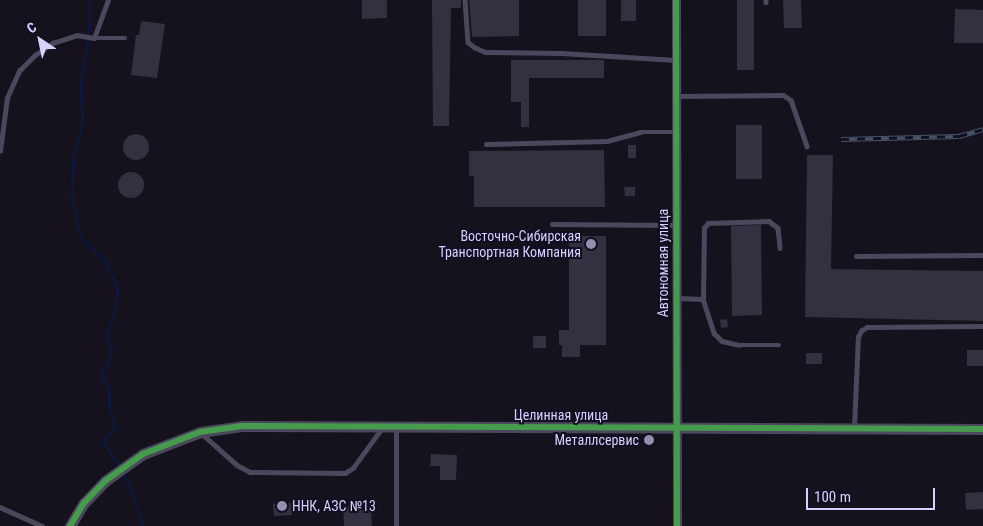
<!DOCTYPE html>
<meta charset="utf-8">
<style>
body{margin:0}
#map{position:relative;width:983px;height:526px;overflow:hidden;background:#15121d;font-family:"Roboto Condensed",sans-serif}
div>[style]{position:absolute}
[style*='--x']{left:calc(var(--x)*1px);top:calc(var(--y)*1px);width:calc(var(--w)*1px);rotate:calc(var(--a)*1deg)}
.stream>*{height:2.5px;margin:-1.25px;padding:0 1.25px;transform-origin:1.25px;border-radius:1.25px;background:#0c173a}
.building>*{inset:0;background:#33303f}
.round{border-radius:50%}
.service>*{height:4.5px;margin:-2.25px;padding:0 2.25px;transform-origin:2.25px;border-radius:2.25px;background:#4b485d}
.minor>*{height:9px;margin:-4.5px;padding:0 4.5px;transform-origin:4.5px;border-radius:4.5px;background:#4b485d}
.tertiary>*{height:11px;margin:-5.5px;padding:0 5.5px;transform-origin:5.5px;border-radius:5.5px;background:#4b485d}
.rail>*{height:4.5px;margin-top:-2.25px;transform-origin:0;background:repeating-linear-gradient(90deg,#130e21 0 8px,#445466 0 16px);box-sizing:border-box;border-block:1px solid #445466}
.cycleway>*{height:6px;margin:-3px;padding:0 3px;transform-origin:3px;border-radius:3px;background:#469c4c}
.dots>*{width:14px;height:14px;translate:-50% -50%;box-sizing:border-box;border:2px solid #130e21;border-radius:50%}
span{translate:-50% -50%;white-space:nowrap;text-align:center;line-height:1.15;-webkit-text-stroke:4px #130e21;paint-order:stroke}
.poi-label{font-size:14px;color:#d9d0fd}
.right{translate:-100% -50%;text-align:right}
.left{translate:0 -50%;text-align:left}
.street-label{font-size:14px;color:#d9d0fd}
.north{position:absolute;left:15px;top:15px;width:50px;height:50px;-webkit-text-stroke:4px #130e21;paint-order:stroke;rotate:326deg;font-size:14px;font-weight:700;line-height:20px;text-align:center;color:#d9d0fd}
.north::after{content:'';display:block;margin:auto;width:18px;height:22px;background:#d9d0fd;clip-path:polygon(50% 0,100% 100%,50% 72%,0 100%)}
.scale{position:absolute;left:806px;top:488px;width:129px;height:22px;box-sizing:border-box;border:2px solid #d9d0fd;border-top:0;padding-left:6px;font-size:15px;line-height:18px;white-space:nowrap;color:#d9d0fd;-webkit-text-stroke:4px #130e21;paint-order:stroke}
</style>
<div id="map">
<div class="stream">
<div style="--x:90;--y:0;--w:27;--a:90"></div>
<div style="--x:90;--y:27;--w:60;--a:98.7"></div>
<div style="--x:81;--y:86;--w:38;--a:87"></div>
<div style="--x:83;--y:124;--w:32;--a:106"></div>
<div style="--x:74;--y:155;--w:44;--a:92.6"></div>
<div style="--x:72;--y:199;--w:37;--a:77"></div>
<div style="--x:80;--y:235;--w:36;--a:46"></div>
<div style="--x:105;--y:261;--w:29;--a:63"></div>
<div style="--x:118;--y:287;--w:23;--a:95"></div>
<div style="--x:116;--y:310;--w:27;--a:110"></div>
<div style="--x:107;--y:335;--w:16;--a:72"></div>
<div style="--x:112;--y:350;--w:18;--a:109"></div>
<div style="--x:106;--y:367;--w:9;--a:122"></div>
<div style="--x:101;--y:375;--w:14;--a:56"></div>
<div style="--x:109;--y:387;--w:23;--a:88"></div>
<div style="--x:110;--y:410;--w:18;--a:71"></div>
<div style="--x:116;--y:427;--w:20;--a:131"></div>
<div style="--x:103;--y:442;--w:31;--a:54"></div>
<div style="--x:123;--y:472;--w:23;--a:65"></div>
<div style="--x:133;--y:493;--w:34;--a:73"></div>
</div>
<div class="building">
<div style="clip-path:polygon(362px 0,387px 0,387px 18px,362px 19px)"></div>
<div style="clip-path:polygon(432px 0,461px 0,461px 8px,451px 8px,449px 126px,433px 126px)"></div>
<div style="clip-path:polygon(469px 0,519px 0,519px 36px,472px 37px)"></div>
<div style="clip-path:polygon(578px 0,606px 0,606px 36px,578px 36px)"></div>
<div style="clip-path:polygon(621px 0,636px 0,636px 21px,621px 21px)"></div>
<div style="clip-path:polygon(737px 0,754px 0,754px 70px,737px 70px)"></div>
<div style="clip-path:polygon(783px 0,801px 0,802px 28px,784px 28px)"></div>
<div style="clip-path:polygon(955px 9px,983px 10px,983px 43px,954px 43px)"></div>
<div style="clip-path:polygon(141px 21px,165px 24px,157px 78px,131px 75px,136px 35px,139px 35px)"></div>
<div style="clip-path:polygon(511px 60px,604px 60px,604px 78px,529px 78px,529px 127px,521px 127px,521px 102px,511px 102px)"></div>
<div style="clip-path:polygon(736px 125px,762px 125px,762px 179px,736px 179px)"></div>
<div class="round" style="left:123px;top:134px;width:26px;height:26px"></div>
<div style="clip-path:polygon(628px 145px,636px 145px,636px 158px,628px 158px)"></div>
<div style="clip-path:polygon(604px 150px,605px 207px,474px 207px,474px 176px,469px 176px,469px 151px)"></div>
<div style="clip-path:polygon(807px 155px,833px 155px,831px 269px,983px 271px,983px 321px,805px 317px)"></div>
<div class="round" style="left:118px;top:172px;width:26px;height:26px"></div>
<div style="clip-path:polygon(624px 187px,635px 187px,635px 196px,625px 196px)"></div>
<div style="clip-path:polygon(761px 225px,762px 315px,732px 316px,731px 226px)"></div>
<div style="clip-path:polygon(569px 236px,606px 236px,606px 345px,580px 345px,580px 357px,562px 357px,562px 345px,559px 345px,559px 330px,569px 330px)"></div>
<div style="clip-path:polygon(727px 319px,728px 327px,721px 328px,720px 320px)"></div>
<div style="clip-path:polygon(533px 336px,546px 336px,546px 348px,533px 348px)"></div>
<div style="clip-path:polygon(967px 350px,983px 350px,983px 366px,967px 366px)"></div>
<div style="clip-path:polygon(806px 353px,822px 353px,822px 364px,806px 364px)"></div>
<div style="clip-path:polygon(431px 454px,457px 455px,456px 480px,440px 480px,440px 466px,430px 466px)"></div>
<div style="clip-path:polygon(983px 492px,983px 509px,966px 510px,965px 493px)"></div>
<div style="clip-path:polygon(292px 503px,292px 515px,274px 516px,273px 504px)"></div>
<div style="clip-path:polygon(343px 506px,371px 506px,372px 526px,344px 526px)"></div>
</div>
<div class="service">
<div style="--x:465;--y:0;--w:42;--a:85.9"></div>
<div style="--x:468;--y:42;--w:8;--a:40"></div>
<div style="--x:474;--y:47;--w:12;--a:24"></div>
<div style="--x:485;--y:52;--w:76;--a:0.8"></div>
<div style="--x:561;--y:53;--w:115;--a:3.5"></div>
<div style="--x:766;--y:0;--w:2;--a:90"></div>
<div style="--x:94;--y:38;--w:40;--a:-69.8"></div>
<div style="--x:676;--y:96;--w:107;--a:-0.5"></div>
<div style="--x:783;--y:95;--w:9;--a:32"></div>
<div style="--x:791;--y:100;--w:49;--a:70.8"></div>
<div style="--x:486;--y:144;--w:121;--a:-1.4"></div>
<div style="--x:607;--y:141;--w:34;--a:-15"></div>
<div style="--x:640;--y:132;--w:36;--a:0"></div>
<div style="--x:0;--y:151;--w:53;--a:-82.5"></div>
<div style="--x:7;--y:98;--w:30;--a:-66"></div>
<div style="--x:19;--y:71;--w:23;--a:-45"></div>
<div style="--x:35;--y:55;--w:22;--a:-34"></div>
<div style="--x:53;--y:43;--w:25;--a:-18"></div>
<div style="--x:77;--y:35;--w:17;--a:10"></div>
<div style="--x:94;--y:38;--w:31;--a:0"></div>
<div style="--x:552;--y:224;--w:124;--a:0.5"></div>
<div style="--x:856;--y:256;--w:127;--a:-0.5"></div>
<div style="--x:677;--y:298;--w:26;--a:2"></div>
<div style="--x:703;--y:299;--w:36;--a:72"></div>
<div style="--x:714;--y:333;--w:11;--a:45"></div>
<div style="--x:722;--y:341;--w:17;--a:13"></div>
<div style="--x:739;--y:345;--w:40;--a:0"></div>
<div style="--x:703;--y:299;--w:71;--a:-89.2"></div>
<div style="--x:704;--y:228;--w:6;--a:-51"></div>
<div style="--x:708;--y:223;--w:61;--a:-1.9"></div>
<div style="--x:769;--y:221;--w:11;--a:38"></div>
<div style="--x:778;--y:228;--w:20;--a:84"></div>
<div style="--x:854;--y:427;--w:90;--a:-87.5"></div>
<div style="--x:858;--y:337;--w:7;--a:-63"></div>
<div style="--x:861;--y:331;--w:7;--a:-34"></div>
<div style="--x:867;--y:327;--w:116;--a:-0.5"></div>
<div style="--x:201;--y:433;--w:48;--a:41.6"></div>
<div style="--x:237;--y:465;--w:15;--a:28"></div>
<div style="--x:250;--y:472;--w:95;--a:0.6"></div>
<div style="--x:345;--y:473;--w:9;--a:-32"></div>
<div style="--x:353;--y:468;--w:49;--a:-54.1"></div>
<div style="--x:0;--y:507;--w:46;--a:24.3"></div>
<div style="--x:396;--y:526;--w:98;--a:-90"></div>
</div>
<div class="minor">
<div style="--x:676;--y:0;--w:526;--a:89.89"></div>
</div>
<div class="tertiary">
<div style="--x:70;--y:526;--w:27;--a:-59"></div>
<div style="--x:84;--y:503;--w:30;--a:-46"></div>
<div style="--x:105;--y:481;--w:47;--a:-35.4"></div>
<div style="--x:143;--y:454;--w:61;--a:-21.1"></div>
<div style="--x:200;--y:432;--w:42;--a:-8.1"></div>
<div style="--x:242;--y:426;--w:741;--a:0.23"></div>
</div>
<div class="rail">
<div style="--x:841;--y:139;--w:118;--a:-1.5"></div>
<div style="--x:959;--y:136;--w:25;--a:-16"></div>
</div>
<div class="cycleway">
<div style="--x:676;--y:0;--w:526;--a:89.89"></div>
<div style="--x:70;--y:526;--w:27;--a:-59"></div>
<div style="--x:84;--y:503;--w:30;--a:-46"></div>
<div style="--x:105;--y:481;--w:47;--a:-35.4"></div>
<div style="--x:143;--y:454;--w:61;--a:-21.1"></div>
<div style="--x:200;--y:432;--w:42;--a:-8.1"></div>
<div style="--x:242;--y:426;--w:741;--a:0.23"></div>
</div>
<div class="dots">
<div style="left:591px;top:244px;background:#948eaf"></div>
<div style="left:649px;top:440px;background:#948eaf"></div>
<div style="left:282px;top:506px;background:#948eaf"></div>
</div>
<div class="poi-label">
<span class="right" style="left:581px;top:244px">Восточно-Сибирская<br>Транспортная Компания</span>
<span class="right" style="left:639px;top:440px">Металлсервис</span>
<span class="left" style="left:292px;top:506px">ННК, АЗС №13</span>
</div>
<div class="street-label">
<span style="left:663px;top:263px;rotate:-90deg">Автономная улица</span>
<span style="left:561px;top:415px">Целинная улица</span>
</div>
<div class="north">С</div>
<div class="scale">100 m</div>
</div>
